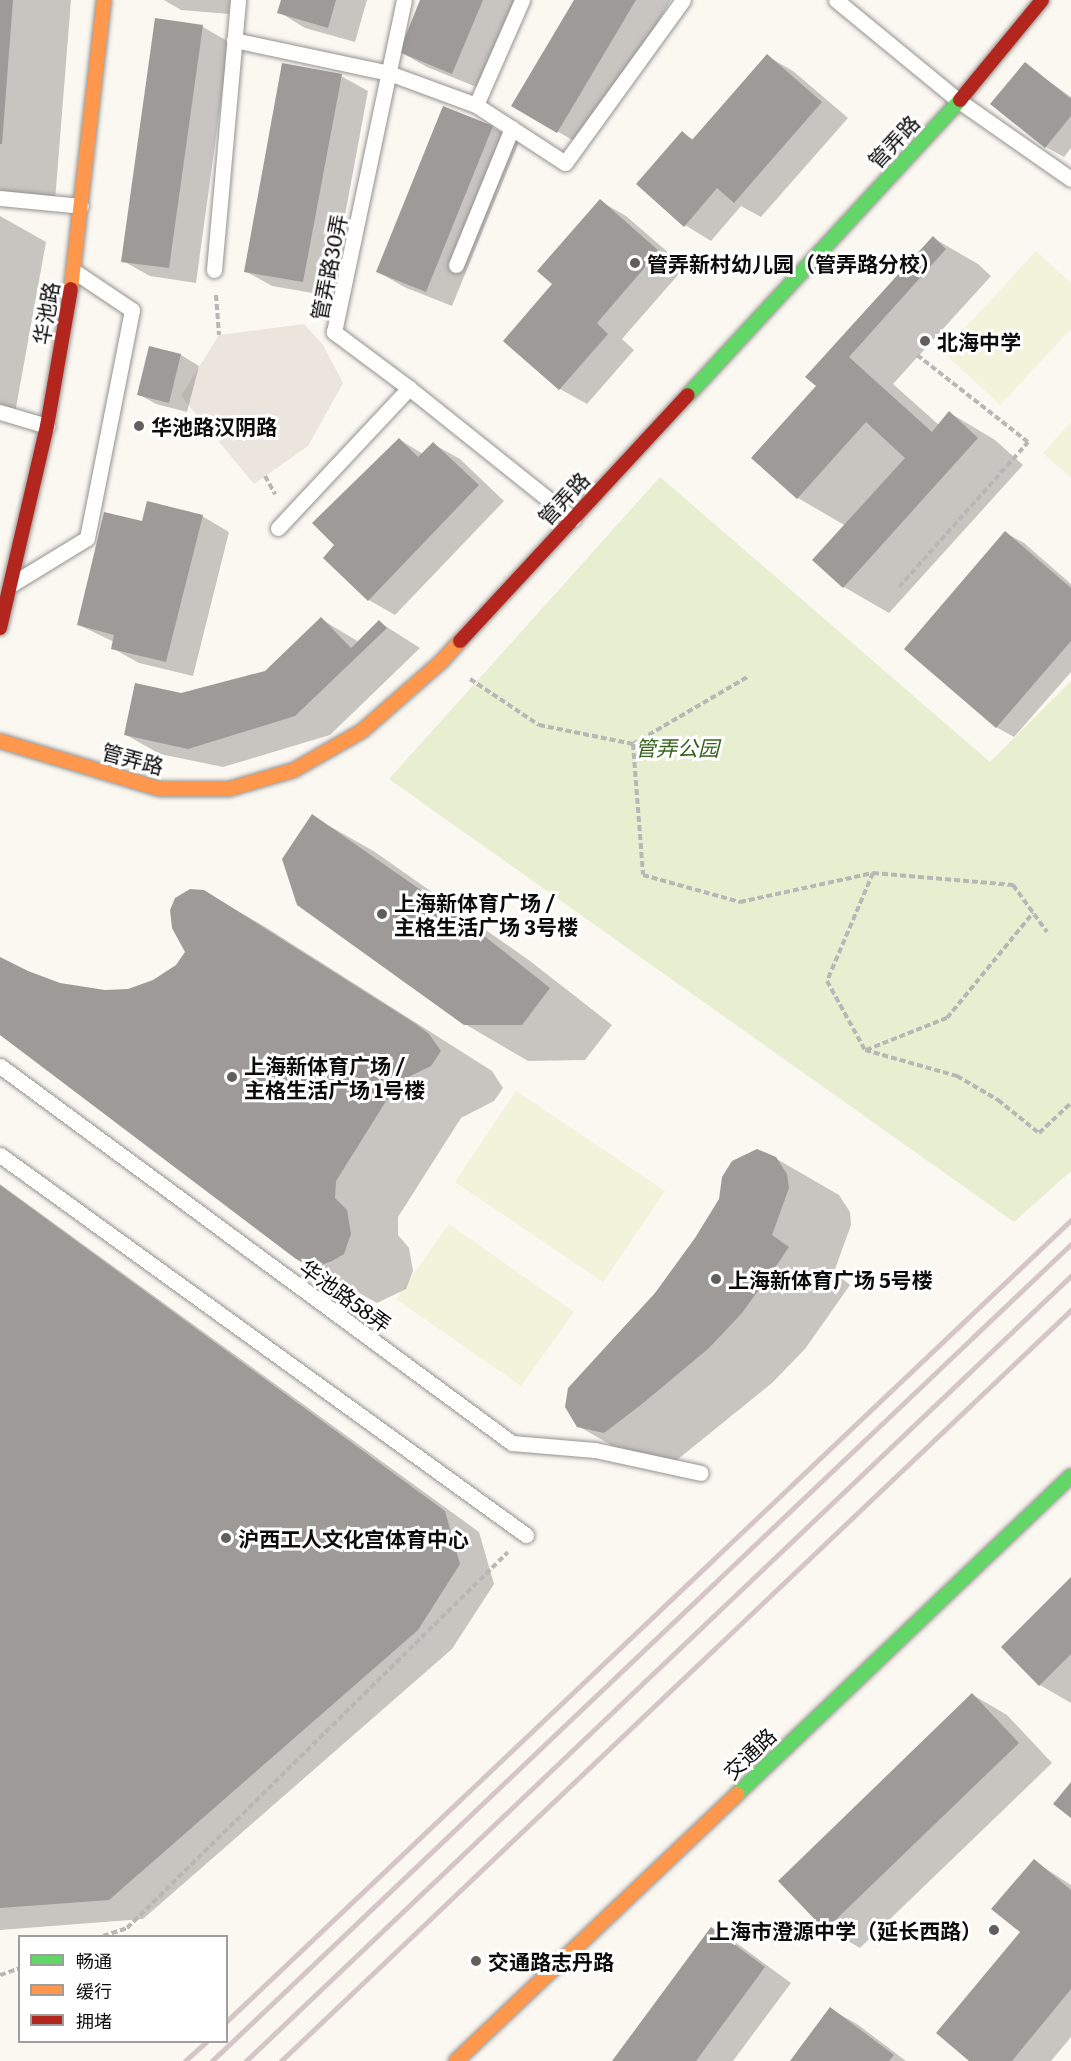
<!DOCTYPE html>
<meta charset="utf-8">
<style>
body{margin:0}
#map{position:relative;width:1071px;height:2061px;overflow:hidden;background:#fbf7f1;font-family:Literata,"Noto Sans SC",serif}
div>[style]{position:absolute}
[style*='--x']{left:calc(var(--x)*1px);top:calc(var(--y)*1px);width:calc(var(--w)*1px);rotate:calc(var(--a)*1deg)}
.green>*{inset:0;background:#e8efd1}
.pitch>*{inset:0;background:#f1f3db}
.plaza>*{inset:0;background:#ebe5dd}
.shadow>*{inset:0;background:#0003}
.building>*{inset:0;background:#9e9a97}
.path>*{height:4px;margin-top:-2px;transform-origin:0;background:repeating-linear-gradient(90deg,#b8b7b6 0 6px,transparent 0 9px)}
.roads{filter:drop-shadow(0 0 2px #949290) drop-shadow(0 0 2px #949290)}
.lane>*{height:15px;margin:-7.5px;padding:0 7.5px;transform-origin:7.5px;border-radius:7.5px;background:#fefefd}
.fast>*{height:14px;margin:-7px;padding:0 7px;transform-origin:7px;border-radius:7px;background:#63d668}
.slow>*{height:14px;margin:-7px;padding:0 7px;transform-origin:7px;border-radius:7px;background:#ff974d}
.jam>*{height:14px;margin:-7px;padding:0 7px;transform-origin:7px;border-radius:7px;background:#b3261e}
.rail>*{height:4.5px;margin:-2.25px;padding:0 2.25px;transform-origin:2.25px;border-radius:2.25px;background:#d6c5c7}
.dots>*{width:16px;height:16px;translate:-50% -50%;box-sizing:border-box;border:3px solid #fff;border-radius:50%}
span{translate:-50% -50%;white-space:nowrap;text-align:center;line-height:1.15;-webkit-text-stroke:6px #fff;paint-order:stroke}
.street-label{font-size:21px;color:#0d0d0d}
.poi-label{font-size:21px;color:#0d0d0d;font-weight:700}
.left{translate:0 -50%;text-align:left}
.right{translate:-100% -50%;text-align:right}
.park-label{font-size:21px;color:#38631e;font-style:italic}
.legend{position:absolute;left:18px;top:1935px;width:210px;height:108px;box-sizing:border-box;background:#fff;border:2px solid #9e9e9e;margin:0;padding:8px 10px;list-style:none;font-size:18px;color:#0d0d0d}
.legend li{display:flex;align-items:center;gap:12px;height:30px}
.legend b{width:30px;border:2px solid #9e9e9e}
</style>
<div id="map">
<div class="green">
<div style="clip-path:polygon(660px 477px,990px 762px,1071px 681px,1071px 1171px,1014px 1222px,389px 779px)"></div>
</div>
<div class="pitch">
<div style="clip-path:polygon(1036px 251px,1071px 283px,1071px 329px,1000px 405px,943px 352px)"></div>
<div style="clip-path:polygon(1071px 422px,1071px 478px,1043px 453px)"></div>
<div style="clip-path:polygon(516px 1091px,665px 1191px,603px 1282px,455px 1182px)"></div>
<div style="clip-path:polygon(449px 1224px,574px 1312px,521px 1386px,396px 1299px)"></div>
</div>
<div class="plaza">
<div style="clip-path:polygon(304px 324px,323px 345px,343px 383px,308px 446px,254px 484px,181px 396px,219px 335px)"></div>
</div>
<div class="shadow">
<div style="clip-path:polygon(0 0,71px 0,55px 201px,0 196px)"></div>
<div style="clip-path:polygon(164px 0,230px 0,229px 14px,181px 10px)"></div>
<div style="clip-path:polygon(282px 0,367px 0,355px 42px,305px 28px,279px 12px)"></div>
<div style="clip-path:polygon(422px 0,515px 0,479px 88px,427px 67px,400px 52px)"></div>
<div style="clip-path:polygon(576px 0,671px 0,584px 147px,513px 105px)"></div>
<div style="clip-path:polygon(157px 20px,203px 27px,229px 42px,196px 283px,150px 276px,123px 261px)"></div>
<div style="clip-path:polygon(767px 56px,793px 71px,848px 118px,761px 217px,741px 206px,711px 241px,685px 225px,682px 133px,693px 139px)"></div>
<div style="clip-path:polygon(1025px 64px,1071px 97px,1071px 148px,1064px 157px,1046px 147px)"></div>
<div style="clip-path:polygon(341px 76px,368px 91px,330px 296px,272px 286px,245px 271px)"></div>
<div style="clip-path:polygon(492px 127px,519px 142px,452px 306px,404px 287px,378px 272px)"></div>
<div style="clip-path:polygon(600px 201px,626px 216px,685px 267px,622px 339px,634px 350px,587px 404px,560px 389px,505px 341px,555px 284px)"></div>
<div style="clip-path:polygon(0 216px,46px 242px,15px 413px,0 410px)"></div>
<div style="clip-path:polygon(933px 238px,978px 264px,991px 276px,893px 384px,939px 425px,950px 413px,995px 440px,1023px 465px,889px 613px,844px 587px,846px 526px,798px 498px,818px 386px)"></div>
<div style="clip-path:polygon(150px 347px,181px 355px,199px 366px,187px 412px,156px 404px,138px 394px)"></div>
<div style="clip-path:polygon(400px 440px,423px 454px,433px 444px,460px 459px,504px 501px,395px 615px,369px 600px,336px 545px)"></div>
<div style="clip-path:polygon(202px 516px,229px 532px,193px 676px,139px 663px,112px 648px,114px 642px,79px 625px,143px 523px)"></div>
<div style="clip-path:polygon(1006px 533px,1024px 543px,1071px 584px,1071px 672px,1014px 737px,996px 727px)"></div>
<div style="clip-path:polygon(321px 619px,359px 642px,379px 622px,420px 648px,330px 735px,223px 767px,160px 754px,126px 735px,181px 694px,266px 672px)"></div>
<div style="clip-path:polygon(312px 816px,375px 852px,530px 961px,612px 1025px,585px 1060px,528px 1061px,465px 1024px)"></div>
<div style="clip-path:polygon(204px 891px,267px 928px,492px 1071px,503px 1088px,494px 1101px,461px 1118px,398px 1217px,398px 1235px,409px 1248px,413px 1271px,406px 1289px,377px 1303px,297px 1258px,0 1033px,0 958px,45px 981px,86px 990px,128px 991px,153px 981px,177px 966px,187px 952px)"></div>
<div style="clip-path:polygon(775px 1158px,839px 1195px,850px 1212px,851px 1225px,834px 1272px,850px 1285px,805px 1349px,772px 1383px,667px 1468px,642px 1463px,578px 1426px)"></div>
<div style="clip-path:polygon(0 1184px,479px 1532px,494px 1584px,452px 1649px,143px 1919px,0 1930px)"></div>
<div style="clip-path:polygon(1071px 1579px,1071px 1703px,1040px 1685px)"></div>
<div style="clip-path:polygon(973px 1695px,1007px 1715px,1052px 1763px,860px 1948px,826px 1928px)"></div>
<div style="clip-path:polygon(1034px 1861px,1071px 1885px,1071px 2037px,1051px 2061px,972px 2061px,1022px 1932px)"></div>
<div style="clip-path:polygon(712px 1929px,738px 1944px,791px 1983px,733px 2061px,614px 2061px)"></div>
<div style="clip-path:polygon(830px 2009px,857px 2024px,906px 2061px,792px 2061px)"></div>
</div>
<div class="building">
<div style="clip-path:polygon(0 0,13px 0,2px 144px,0 144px)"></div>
<div style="clip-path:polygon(281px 0,336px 0,328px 28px,277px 13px)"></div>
<div style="clip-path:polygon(420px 0,483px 0,452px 74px,399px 52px)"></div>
<div style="clip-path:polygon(574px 0,636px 0,557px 133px,511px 106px)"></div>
<div style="clip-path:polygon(155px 18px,203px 25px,169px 268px,121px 262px)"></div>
<div style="clip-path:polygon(767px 54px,822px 102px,734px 203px,717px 188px,684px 227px,636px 184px,682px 131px,692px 140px)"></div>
<div style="clip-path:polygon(1025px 62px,1071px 99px,1071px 116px,1045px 148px,990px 104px)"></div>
<div style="clip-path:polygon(282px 63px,342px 74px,303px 282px,244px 272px)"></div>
<div style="clip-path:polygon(443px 106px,493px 126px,426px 292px,376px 272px)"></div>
<div style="clip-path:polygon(600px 199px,659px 251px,597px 323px,608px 334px,559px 390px,503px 341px,552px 284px,537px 271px)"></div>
<div style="clip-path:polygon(933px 236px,946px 249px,849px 357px,932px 432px,949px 411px,978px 438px,843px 588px,812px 560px,905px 458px,866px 422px,797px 499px,751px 458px,816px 386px,805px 377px)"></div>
<div style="clip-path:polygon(149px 346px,181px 354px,169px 403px,137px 395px)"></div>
<div style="clip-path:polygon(399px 438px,418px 457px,433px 442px,479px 485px,368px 601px,323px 558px,334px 545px,312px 523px)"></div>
<div style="clip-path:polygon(147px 501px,203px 515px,166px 662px,111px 649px,114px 635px,77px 625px,104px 512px,142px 521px)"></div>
<div style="clip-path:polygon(1005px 531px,1071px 588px,1071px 641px,996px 728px,904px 649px)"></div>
<div style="clip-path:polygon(321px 617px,351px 648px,379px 620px,387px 628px,295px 716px,188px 749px,124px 735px,135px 683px,181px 693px,265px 671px)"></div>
<div style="clip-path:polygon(312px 814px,468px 923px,550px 988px,522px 1025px,464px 1025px,297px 905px,282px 859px)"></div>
<div style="clip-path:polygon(190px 889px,204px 890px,416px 1024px,429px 1034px,441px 1051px,431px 1066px,398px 1082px,336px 1181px,335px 1198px,347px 1210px,351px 1234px,344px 1254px,332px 1261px,313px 1268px,296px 1259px,0 1035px,0 957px,28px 971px,60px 983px,105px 990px,128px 989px,153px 980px,176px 965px,185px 952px,172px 928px,170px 910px,175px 898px)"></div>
<div style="clip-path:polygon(757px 1149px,776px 1157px,787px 1174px,789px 1188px,772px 1235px,789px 1247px,776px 1266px,742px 1313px,709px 1348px,642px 1404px,604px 1433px,577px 1427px,565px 1407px,568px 1388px,655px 1293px,695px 1238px,719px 1199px,722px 1177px,732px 1161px)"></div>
<div style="clip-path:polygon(0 1185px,445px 1511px,460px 1564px,418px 1630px,109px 1900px,0 1908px)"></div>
<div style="clip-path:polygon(1071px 1577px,1071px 1654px,1039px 1686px,1001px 1647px)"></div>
<div style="clip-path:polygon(972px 1693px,1019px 1743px,825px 1930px,778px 1881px)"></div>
<div style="clip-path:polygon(1071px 1782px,1071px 1818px,1053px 1804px)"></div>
<div style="clip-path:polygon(1034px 1859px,1071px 1890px,1071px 1989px,1012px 2061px,969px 2061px,936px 2033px,1020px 1932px,991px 1909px)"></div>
<div style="clip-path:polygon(711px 1927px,765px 1967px,696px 2061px,612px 2061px)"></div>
<div style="clip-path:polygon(830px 2007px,894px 2055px,889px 2061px,790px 2061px)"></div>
</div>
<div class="path">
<div style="--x:216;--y:295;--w:40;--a:85.7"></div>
<div style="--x:265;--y:476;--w:21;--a:61"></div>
<div style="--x:899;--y:587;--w:194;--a:-48.3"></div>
<div style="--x:1028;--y:442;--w:141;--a:-141.9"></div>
<div style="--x:470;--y:679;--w:83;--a:33.7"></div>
<div style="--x:539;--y:725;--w:96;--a:11.4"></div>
<div style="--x:633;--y:744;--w:134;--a:-30.4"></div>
<div style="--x:633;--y:744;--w:131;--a:85.6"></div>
<div style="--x:643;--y:875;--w:101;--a:15.6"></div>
<div style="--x:740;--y:902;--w:136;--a:-12.3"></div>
<div style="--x:873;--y:873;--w:141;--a:4.9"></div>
<div style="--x:1013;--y:885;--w:58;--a:54.1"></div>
<div style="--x:873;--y:873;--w:117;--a:113.1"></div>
<div style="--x:827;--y:981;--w:79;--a:61.2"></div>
<div style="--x:865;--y:1050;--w:96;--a:15.8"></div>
<div style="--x:957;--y:1076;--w:48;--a:30.3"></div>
<div style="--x:998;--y:1100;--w:53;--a:38.8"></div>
<div style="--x:1039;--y:1133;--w:44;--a:-43.2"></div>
<div style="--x:866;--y:1050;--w:87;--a:-21.6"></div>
<div style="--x:947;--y:1018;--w:136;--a:-50.7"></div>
<div style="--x:103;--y:1936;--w:25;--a:-18"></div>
<div style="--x:127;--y:1928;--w:535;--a:-44.62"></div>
<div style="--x:0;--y:1975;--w:21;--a:-19"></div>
</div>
<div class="roads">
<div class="lane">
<div style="--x:836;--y:0;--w:159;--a:39.4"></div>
<div style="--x:959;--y:101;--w:136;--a:34.9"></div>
<div style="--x:234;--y:40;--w:158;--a:12"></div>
<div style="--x:389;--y:73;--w:93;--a:20.2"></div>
<div style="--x:476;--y:105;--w:106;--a:33.1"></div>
<div style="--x:565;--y:163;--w:201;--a:-54.1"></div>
<div style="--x:476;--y:105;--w:115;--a:-66.3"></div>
<div style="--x:0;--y:198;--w:81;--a:5.6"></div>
<div style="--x:456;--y:265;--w:148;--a:-67.8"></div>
<div style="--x:214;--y:270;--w:271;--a:-84.9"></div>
<div style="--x:409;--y:388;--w:210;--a:38.6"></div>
<div style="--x:0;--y:412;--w:49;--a:16.6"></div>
<div style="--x:278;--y:528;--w:192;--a:-46.9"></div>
<div style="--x:409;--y:388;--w:94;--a:-143.3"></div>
<div style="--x:334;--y:332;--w:339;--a:-78.1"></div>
<div style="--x:12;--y:584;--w:88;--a:-31.5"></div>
<div style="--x:87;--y:538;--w:123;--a:-78.8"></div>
<div style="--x:111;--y:417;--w:109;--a:-78.9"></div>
<div style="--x:132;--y:310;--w:70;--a:-146.1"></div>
<div style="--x:0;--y:1066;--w:636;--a:36.37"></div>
<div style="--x:512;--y:1443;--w:83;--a:4.8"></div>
<div style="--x:595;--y:1450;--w:108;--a:12.2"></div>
<div style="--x:0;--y:1155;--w:649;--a:35.85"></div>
</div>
<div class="fast">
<div style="--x:688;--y:395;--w:401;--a:-47.3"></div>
<div style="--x:737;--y:1794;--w:461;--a:-43.6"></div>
</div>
<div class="slow">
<div style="--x:71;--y:289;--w:291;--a:-83.5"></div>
<div style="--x:0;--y:741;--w:167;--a:16.7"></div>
<div style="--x:160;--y:789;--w:69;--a:0"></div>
<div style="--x:229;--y:789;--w:68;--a:-16.3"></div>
<div style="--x:294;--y:770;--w:78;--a:-29.8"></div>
<div style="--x:362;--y:731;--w:106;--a:-41.2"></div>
<div style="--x:442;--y:661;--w:27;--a:-48"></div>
<div style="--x:456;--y:2061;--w:388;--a:-43.5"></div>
</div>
<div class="jam">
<div style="--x:960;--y:100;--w:129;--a:-50.6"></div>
<div style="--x:0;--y:628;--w:207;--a:-76.9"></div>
<div style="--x:47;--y:426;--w:139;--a:-80.1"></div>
<div style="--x:460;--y:641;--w:335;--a:-47.2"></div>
</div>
</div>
<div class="rail">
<div style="--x:226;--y:2022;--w:1165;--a:-43.5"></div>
<div style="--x:185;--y:2061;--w:28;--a:-42"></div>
<div style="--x:212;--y:2061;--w:1185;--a:-43.56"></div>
<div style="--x:246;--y:2061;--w:1139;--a:-43.58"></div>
<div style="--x:281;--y:2061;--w:1090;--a:-43.55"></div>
</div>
<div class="dots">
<div style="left:635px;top:263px;background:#605f5d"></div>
<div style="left:925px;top:341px;background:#605f5d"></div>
<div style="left:139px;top:426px;background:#605f5d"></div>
<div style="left:382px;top:914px;background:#605f5d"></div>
<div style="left:232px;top:1077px;background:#605f5d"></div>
<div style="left:716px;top:1279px;background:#605f5d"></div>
<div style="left:226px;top:1538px;background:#605f5d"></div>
<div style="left:994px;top:1930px;background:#605f5d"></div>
<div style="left:476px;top:1961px;background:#605f5d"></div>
</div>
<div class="street-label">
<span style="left:893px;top:141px;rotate:-47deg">管弄路</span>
<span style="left:328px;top:267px;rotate:-79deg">管弄路30弄</span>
<span style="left:45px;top:313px;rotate:-80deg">华池路</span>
<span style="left:563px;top:498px;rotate:-47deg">管弄路</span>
<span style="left:133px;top:758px;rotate:15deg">管弄路</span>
<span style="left:346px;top:1295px;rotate:36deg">华池路58弄</span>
<span style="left:749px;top:1753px;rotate:-44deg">交通路</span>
</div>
<div class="poi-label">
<span class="left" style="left:647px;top:263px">管弄新村幼儿园（管弄路分校）</span>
<span class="left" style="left:937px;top:341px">北海中学</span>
<span class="left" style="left:151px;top:426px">华池路汉阴路</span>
<span class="left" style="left:394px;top:914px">上海新体育广场 /<br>主格生活广场 3号楼</span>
<span class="left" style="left:244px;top:1077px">上海新体育广场 /<br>主格生活广场 1号楼</span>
<span class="left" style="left:728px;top:1279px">上海新体育广场 5号楼</span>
<span class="left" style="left:238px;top:1538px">沪西工人文化宫体育中心</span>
<span class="right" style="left:982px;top:1930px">上海市澄源中学（延长西路）</span>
<span class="left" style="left:488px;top:1961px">交通路志丹路</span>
</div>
<div class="park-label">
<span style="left:677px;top:747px">管弄公园</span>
</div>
<ul class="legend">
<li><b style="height:8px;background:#63d668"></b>畅通</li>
<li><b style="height:8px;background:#ff974d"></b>缓行</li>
<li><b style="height:8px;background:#b3261e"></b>拥堵</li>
</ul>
</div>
